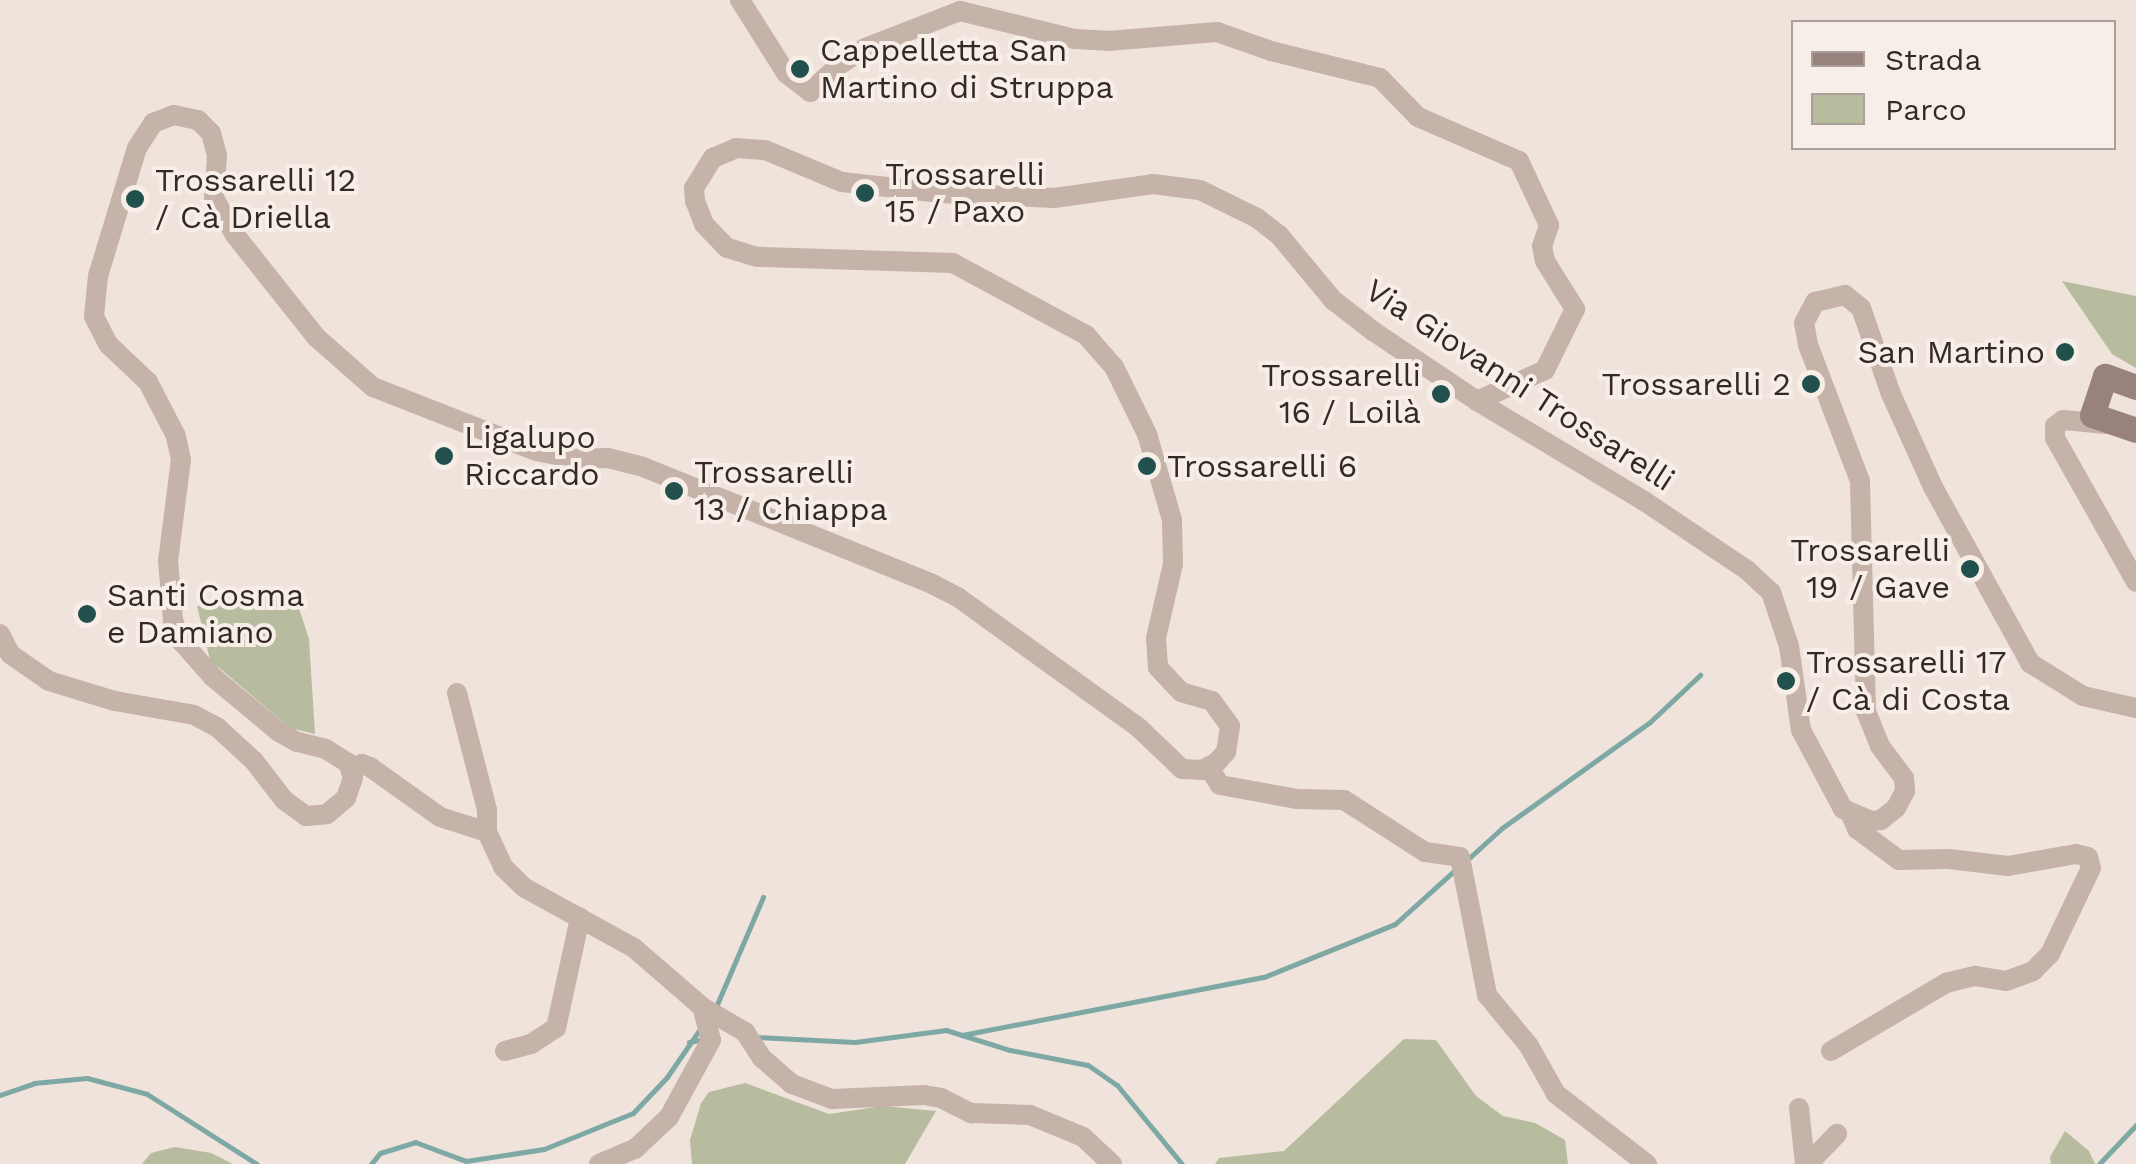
<!DOCTYPE html>
<meta charset="utf-8">
<style>
body{margin:0}
#map{position:relative;width:2136px;height:1164px;overflow:hidden;background:#efe3dc;font-family:"Work Sans",sans-serif}
div>[style]{position:absolute}
[style*='--x']{left:calc(var(--x)*1px);top:calc(var(--y)*1px);width:calc(var(--w)*1px);rotate:calc(var(--a)*1deg)}
.green>*{inset:0;background:#b6bc9d}
.stream>*{height:5px;margin:-2.5px;padding:0 2.5px;transform-origin:2.5px;border-radius:2.5px;background:#7ea8a4}
.street>*{height:20px;margin:-10px;padding:0 10px;transform-origin:10px;border-radius:10px;background:#c5b2a9}
.secondary>*{height:25px;margin:-12.5px;padding:0 12.5px;transform-origin:12.5px;border-radius:12.5px;background:#98827b}
.dots>*{width:28px;height:28px;translate:-50% -50%;box-sizing:border-box;border:5px solid #f7eee7;border-radius:50%}
span{translate:-50% -50%;white-space:nowrap;text-align:center;line-height:1.15;-webkit-text-stroke:8px #f7eee7;paint-order:stroke}
.poi-label{font-size:32px;color:#332a28}
.left{translate:0 -50%;text-align:left}
.right{translate:-100% -50%;text-align:right}
.street-label{font-size:32px;color:#332a28}
.legend{position:absolute;left:1791px;top:20px;width:325px;height:130px;box-sizing:border-box;background:#f7eee7;border:2px solid #a9a09b;margin:0;padding:12px 18px;list-style:none;font-size:30px;color:#332a28}
.legend li{display:flex;align-items:center;gap:20px;height:50px}
.legend b{width:50px;border:2px solid #a9a09b}
</style>
<div id="map">
<div class="green">
<div style="clip-path:polygon(2062px 281px,2136px 296px,2136px 368px,2112px 354px)"></div>
<div style="clip-path:polygon(294px 593px,309px 639px,315px 734px,290px 728px,210px 660px,197px 606px)"></div>
<div style="clip-path:polygon(1404px 1039px,1436px 1040px,1476px 1096px,1503px 1116px,1535px 1123px,1565px 1140px,1568px 1164px,1215px 1164px,1219px 1158px,1284px 1151px)"></div>
<div style="clip-path:polygon(745px 1083px,829px 1114px,883px 1106px,936px 1111px,905px 1164px,692px 1164px,690px 1140px,701px 1103px,709px 1092px)"></div>
<div style="clip-path:polygon(2065px 1131px,2089px 1151px,2095px 1164px,2051px 1164px,2050px 1157px)"></div>
<div style="clip-path:polygon(175px 1147px,211px 1153px,233px 1164px,142px 1164px,151px 1153px)"></div>
</div>
<div class="stream">
<div style="--x:1468;--y:859;--w:46;--a:-42.4"></div>
<div style="--x:1502;--y:828;--w:182;--a:-35.6"></div>
<div style="--x:1650;--y:722;--w:69;--a:-43.2"></div>
<div style="--x:715;--y:1009;--w:122;--a:-66.8"></div>
<div style="--x:962;--y:1035;--w:308;--a:-10.9"></div>
<div style="--x:1264;--y:977;--w:141;--a:-22"></div>
<div style="--x:1395;--y:924;--w:82;--a:-42"></div>
<div style="--x:755;--y:1037;--w:100;--a:2.9"></div>
<div style="--x:855;--y:1042;--w:92;--a:-7.5"></div>
<div style="--x:946;--y:1030;--w:67;--a:17.4"></div>
<div style="--x:1010;--y:1050;--w:79;--a:10.9"></div>
<div style="--x:1088;--y:1065;--w:35;--a:35"></div>
<div style="--x:1117;--y:1085;--w:102;--a:50.6"></div>
<div style="--x:689;--y:1042;--w:15;--a:-11"></div>
<div style="--x:0;--y:1095;--w:36;--a:-19"></div>
<div style="--x:34;--y:1083;--w:53;--a:-5.4"></div>
<div style="--x:87;--y:1078;--w:62;--a:14.9"></div>
<div style="--x:147;--y:1094;--w:130;--a:32.5"></div>
<div style="--x:371;--y:1164;--w:14;--a:-51"></div>
<div style="--x:380;--y:1153;--w:37;--a:-17"></div>
<div style="--x:415;--y:1142;--w:54;--a:20.4"></div>
<div style="--x:466;--y:1161;--w:79;--a:-8.7"></div>
<div style="--x:544;--y:1149;--w:96;--a:-22"></div>
<div style="--x:633;--y:1113;--w:50;--a:-46.6"></div>
<div style="--x:667;--y:1077;--w:62;--a:-55.5"></div>
<div style="--x:2099;--y:1164;--w:54;--a:-46.5"></div>
</div>
<div class="street">
<div style="--x:740;--y:0;--w:86;--a:57.8"></div>
<div style="--x:786;--y:73;--w:31;--a:38"></div>
<div style="--x:810;--y:92;--w:40;--a:-43"></div>
<div style="--x:839;--y:65;--w:31;--a:-33"></div>
<div style="--x:865;--y:48;--w:102;--a:-21.3"></div>
<div style="--x:960;--y:11;--w:118;--a:13.7"></div>
<div style="--x:1075;--y:39;--w:33;--a:3"></div>
<div style="--x:1108;--y:41;--w:109;--a:-4.7"></div>
<div style="--x:1217;--y:32;--w:57;--a:19.4"></div>
<div style="--x:1271;--y:51;--w:112;--a:13.9"></div>
<div style="--x:1380;--y:78;--w:54;--a:45.7"></div>
<div style="--x:1418;--y:117;--w:110;--a:23.5"></div>
<div style="--x:1519;--y:161;--w:71;--a:64.9"></div>
<div style="--x:1549;--y:225;--w:22;--a:108"></div>
<div style="--x:1542;--y:246;--w:15;--a:79"></div>
<div style="--x:1545;--y:261;--w:57;--a:58"></div>
<div style="--x:1575;--y:309;--w:68;--a:116.2"></div>
<div style="--x:1545;--y:370;--w:75;--a:155.5"></div>
<div style="--x:2106;--y:424;--w:43;--a:-174.7"></div>
<div style="--x:2063;--y:420;--w:10;--a:143"></div>
<div style="--x:2055;--y:426;--w:12;--a:90"></div>
<div style="--x:2055;--y:438;--w:165;--a:60.6"></div>
<div style="--x:0;--y:634;--w:22;--a:63"></div>
<div style="--x:10;--y:654;--w:47;--a:34.7"></div>
<div style="--x:49;--y:681;--w:69;--a:16.9"></div>
<div style="--x:115;--y:701;--w:80;--a:10"></div>
<div style="--x:194;--y:715;--w:27;--a:28"></div>
<div style="--x:218;--y:728;--w:49;--a:42.5"></div>
<div style="--x:254;--y:761;--w:49;--a:52.4"></div>
<div style="--x:284;--y:800;--w:27;--a:36"></div>
<div style="--x:306;--y:816;--w:21;--a:-5"></div>
<div style="--x:327;--y:814;--w:25;--a:-40"></div>
<div style="--x:346;--y:798;--w:21;--a:-71"></div>
<div style="--x:353;--y:778;--w:16;--a:-108"></div>
<div style="--x:348;--y:763;--w:26;--a:-148"></div>
<div style="--x:326;--y:749;--w:30;--a:-166"></div>
<div style="--x:297;--y:742;--w:21;--a:-151"></div>
<div style="--x:279;--y:732;--w:86;--a:-140.2"></div>
<div style="--x:213;--y:677;--w:48;--a:-131.6"></div>
<div style="--x:181;--y:641;--w:22;--a:-111"></div>
<div style="--x:173;--y:620;--w:59;--a:-94.8"></div>
<div style="--x:168;--y:561;--w:102;--a:-82.7"></div>
<div style="--x:181;--y:460;--w:25;--a:-102"></div>
<div style="--x:176;--y:436;--w:61;--a:-117.4"></div>
<div style="--x:148;--y:382;--w:55;--a:-136.5"></div>
<div style="--x:108;--y:344;--w:31;--a:-117"></div>
<div style="--x:94;--y:316;--w:40;--a:-84.3"></div>
<div style="--x:98;--y:276;--w:134;--a:-73.1"></div>
<div style="--x:137;--y:148;--w:30;--a:-57"></div>
<div style="--x:153;--y:123;--w:22;--a:-21"></div>
<div style="--x:174;--y:115;--w:25;--a:12"></div>
<div style="--x:198;--y:120;--w:18;--a:45"></div>
<div style="--x:211;--y:133;--w:24;--a:75"></div>
<div style="--x:217;--y:156;--w:42;--a:94.1"></div>
<div style="--x:214;--y:198;--w:43;--a:60.4"></div>
<div style="--x:235;--y:235;--w:130;--a:51.5"></div>
<div style="--x:316;--y:337;--w:76;--a:41.3"></div>
<div style="--x:373;--y:387;--w:175;--a:21.4"></div>
<div style="--x:536;--y:451;--w:43;--a:10.8"></div>
<div style="--x:578;--y:459;--w:30;--a:-2"></div>
<div style="--x:608;--y:458;--w:36;--a:14"></div>
<div style="--x:643;--y:467;--w:312;--a:22"></div>
<div style="--x:932;--y:584;--w:30;--a:27"></div>
<div style="--x:959;--y:598;--w:222;--a:35.8"></div>
<div style="--x:1139;--y:728;--w:59;--a:43.6"></div>
<div style="--x:1182;--y:769;--w:20;--a:3"></div>
<div style="--x:1202;--y:770;--w:16;--a:-27"></div>
<div style="--x:1216;--y:763;--w:15;--a:-48"></div>
<div style="--x:1226;--y:752;--w:26;--a:-81"></div>
<div style="--x:1230;--y:726;--w:31;--a:-126"></div>
<div style="--x:1212;--y:701;--w:32;--a:-164"></div>
<div style="--x:1181;--y:692;--w:34;--a:-133"></div>
<div style="--x:1158;--y:667;--w:29;--a:-94"></div>
<div style="--x:1156;--y:638;--w:76;--a:-77.1"></div>
<div style="--x:1173;--y:564;--w:44;--a:-91.3"></div>
<div style="--x:1172;--y:520;--w:90;--a:-106.2"></div>
<div style="--x:1147;--y:434;--w:75;--a:-116.2"></div>
<div style="--x:1114;--y:367;--w:43;--a:-131.2"></div>
<div style="--x:1086;--y:335;--w:151;--a:-151.6"></div>
<div style="--x:953;--y:263;--w:196;--a:-178.2"></div>
<div style="--x:757;--y:257;--w:31;--a:-163"></div>
<div style="--x:727;--y:248;--w:33;--a:-134"></div>
<div style="--x:704;--y:224;--w:25;--a:-111"></div>
<div style="--x:695;--y:201;--w:13;--a:-94"></div>
<div style="--x:694;--y:188;--w:36;--a:-58"></div>
<div style="--x:713;--y:158;--w:25;--a:-23"></div>
<div style="--x:736;--y:148;--w:29;--a:4"></div>
<div style="--x:765;--y:150;--w:83;--a:22.6"></div>
<div style="--x:842;--y:182;--w:99;--a:6.4"></div>
<div style="--x:940;--y:193;--w:114;--a:2.5"></div>
<div style="--x:1054;--y:198;--w:100;--a:-8"></div>
<div style="--x:1153;--y:184;--w:47;--a:7.3"></div>
<div style="--x:1200;--y:190;--w:64;--a:26.2"></div>
<div style="--x:1257;--y:218;--w:28;--a:38"></div>
<div style="--x:1279;--y:235;--w:85;--a:50.3"></div>
<div style="--x:1333;--y:300;--w:51;--a:37.8"></div>
<div style="--x:1373;--y:331;--w:125;--a:33.9"></div>
<div style="--x:1477;--y:401;--w:195;--a:30.9"></div>
<div style="--x:1644;--y:501;--w:124;--a:33.8"></div>
<div style="--x:1747;--y:570;--w:33;--a:43"></div>
<div style="--x:1771;--y:592;--w:57;--a:71.6"></div>
<div style="--x:1789;--y:646;--w:85;--a:81.9"></div>
<div style="--x:1801;--y:730;--w:89;--a:62"></div>
<div style="--x:1843;--y:809;--w:30;--a:23"></div>
<div style="--x:1871;--y:821;--w:10;--a:-6"></div>
<div style="--x:1881;--y:820;--w:19;--a:-39"></div>
<div style="--x:1896;--y:808;--w:19;--a:-62"></div>
<div style="--x:1905;--y:791;--w:13;--a:-94"></div>
<div style="--x:1904;--y:778;--w:40;--a:-127"></div>
<div style="--x:1880;--y:746;--w:38;--a:-112"></div>
<div style="--x:1866;--y:711;--w:230;--a:-91.5"></div>
<div style="--x:1860;--y:481;--w:146;--a:-110.9"></div>
<div style="--x:1808;--y:345;--w:22;--a:-100"></div>
<div style="--x:1804;--y:323;--w:24;--a:-62"></div>
<div style="--x:1815;--y:302;--w:31;--a:-13"></div>
<div style="--x:1845;--y:295;--w:21;--a:39"></div>
<div style="--x:1861;--y:308;--w:91;--a:70.8"></div>
<div style="--x:1891;--y:394;--w:102;--a:65.7"></div>
<div style="--x:1933;--y:487;--w:201;--a:61.1"></div>
<div style="--x:2030;--y:663;--w:62;--a:31.9"></div>
<div style="--x:2083;--y:696;--w:54;--a:12.8"></div>
<div style="--x:457;--y:693;--w:121;--a:75.6"></div>
<div style="--x:487;--y:810;--w:22;--a:90"></div>
<div style="--x:487;--y:832;--w:38;--a:65"></div>
<div style="--x:503;--y:867;--w:30;--a:44"></div>
<div style="--x:525;--y:888;--w:124;--a:28.8"></div>
<div style="--x:634;--y:948;--w:90;--a:40.9"></div>
<div style="--x:702;--y:1007;--w:50;--a:30.2"></div>
<div style="--x:745;--y:1032;--w:31;--a:57"></div>
<div style="--x:762;--y:1058;--w:40;--a:41"></div>
<div style="--x:792;--y:1084;--w:43;--a:20.6"></div>
<div style="--x:832;--y:1099;--w:92;--a:-2.5"></div>
<div style="--x:924;--y:1095;--w:17;--a:10"></div>
<div style="--x:941;--y:1098;--w:34;--a:27"></div>
<div style="--x:971;--y:1113;--w:59;--a:1.9"></div>
<div style="--x:1030;--y:1115;--w:57;--a:22.5"></div>
<div style="--x:1083;--y:1137;--w:40;--a:43"></div>
<div style="--x:1209;--y:768;--w:20;--a:57"></div>
<div style="--x:1220;--y:785;--w:78;--a:10.3"></div>
<div style="--x:1297;--y:799;--w:47;--a:1.2"></div>
<div style="--x:1344;--y:800;--w:96;--a:32.7"></div>
<div style="--x:1425;--y:852;--w:35;--a:8"></div>
<div style="--x:1460;--y:857;--w:141;--a:78.9"></div>
<div style="--x:1487;--y:995;--w:66;--a:50.5"></div>
<div style="--x:1529;--y:1046;--w:55;--a:60.6"></div>
<div style="--x:1556;--y:1094;--w:115;--a:37.6"></div>
<div style="--x:353;--y:770;--w:11;--a:-34"></div>
<div style="--x:362;--y:764;--w:9;--a:21"></div>
<div style="--x:370;--y:767;--w:86;--a:35.5"></div>
<div style="--x:440;--y:817;--w:49;--a:17.7"></div>
<div style="--x:505;--y:1051;--w:27;--a:-15"></div>
<div style="--x:531;--y:1044;--w:30;--a:-33"></div>
<div style="--x:556;--y:1028;--w:113;--a:-77.7"></div>
<div style="--x:1831;--y:1051;--w:134;--a:-30.6"></div>
<div style="--x:1946;--y:983;--w:30;--a:-14"></div>
<div style="--x:1975;--y:976;--w:31;--a:9"></div>
<div style="--x:2006;--y:981;--w:29;--a:-20"></div>
<div style="--x:2033;--y:971;--w:24;--a:-45"></div>
<div style="--x:2050;--y:954;--w:95;--a:-64.5"></div>
<div style="--x:2091;--y:868;--w:11;--a:-105"></div>
<div style="--x:2088;--y:857;--w:12;--a:-166"></div>
<div style="--x:2076;--y:854;--w:69;--a:170"></div>
<div style="--x:2008;--y:866;--w:60;--a:-173.3"></div>
<div style="--x:1948;--y:859;--w:49;--a:178.8"></div>
<div style="--x:1899;--y:860;--w:52;--a:-143.6"></div>
<div style="--x:1857;--y:829;--w:15;--a:-113"></div>
<div style="--x:1799;--y:1108;--w:56;--a:83.9"></div>
<div style="--x:599;--y:1164;--w:39;--a:-23"></div>
<div style="--x:635;--y:1149;--w:47;--a:-43.3"></div>
<div style="--x:669;--y:1117;--w:88;--a:-61.4"></div>
<div style="--x:711;--y:1040;--w:34;--a:-105"></div>
<div style="--x:1808;--y:1164;--w:42;--a:-46"></div>
</div>
<div class="secondary">
<div style="--x:2136;--y:387;--w:33;--a:-160"></div>
<div style="--x:2105;--y:376;--w:41;--a:108.4"></div>
<div style="--x:2092;--y:415;--w:46;--a:18.8"></div>
</div>
<div class="dots">
<div style="left:800px;top:69px;background:#22504d"></div>
<div style="left:865px;top:193px;background:#22504d"></div>
<div style="left:135px;top:199px;background:#22504d"></div>
<div style="left:2065px;top:352px;background:#22504d"></div>
<div style="left:1811px;top:384px;background:#22504d"></div>
<div style="left:1441px;top:394px;background:#22504d"></div>
<div style="left:444px;top:456px;background:#22504d"></div>
<div style="left:1147px;top:466px;background:#22504d"></div>
<div style="left:674px;top:491px;background:#22504d"></div>
<div style="left:1970px;top:569px;background:#22504d"></div>
<div style="left:87px;top:614px;background:#22504d"></div>
<div style="left:1786px;top:681px;background:#22504d"></div>
</div>
<div class="poi-label">
<span class="left" style="left:820px;top:69px">Cappelletta San<br>Martino di Struppa</span>
<span class="left" style="left:885px;top:193px">Trossarelli<br>15 / Paxo</span>
<span class="left" style="left:155px;top:199px">Trossarelli 12<br>/ Cà Driella</span>
<span class="right" style="left:2045px;top:352px">San Martino</span>
<span class="right" style="left:1421px;top:394px">Trossarelli<br>16 / Loilà</span>
<span class="right" style="left:1791px;top:384px">Trossarelli 2</span>
<span class="left" style="left:464px;top:456px">Ligalupo<br>Riccardo</span>
<span class="left" style="left:1167px;top:466px">Trossarelli 6</span>
<span class="left" style="left:694px;top:491px">Trossarelli<br>13 / Chiappa</span>
<span class="right" style="left:1950px;top:569px">Trossarelli<br>19 / Gave</span>
<span class="left" style="left:107px;top:614px">Santi Cosma<br>e Damiano</span>
<span class="left" style="left:1806px;top:681px">Trossarelli 17<br>/ Cà di Costa</span>
</div>
<div class="street-label">
<span style="left:1520px;top:385px;rotate:33deg">Via Giovanni Trossarelli</span>
</div>
<ul class="legend">
<li><b style="height:12px;background:#98827b"></b>Strada</li>
<li><b style="height:28px;background:#b6bc9d"></b>Parco</li>
</ul>
</div>
